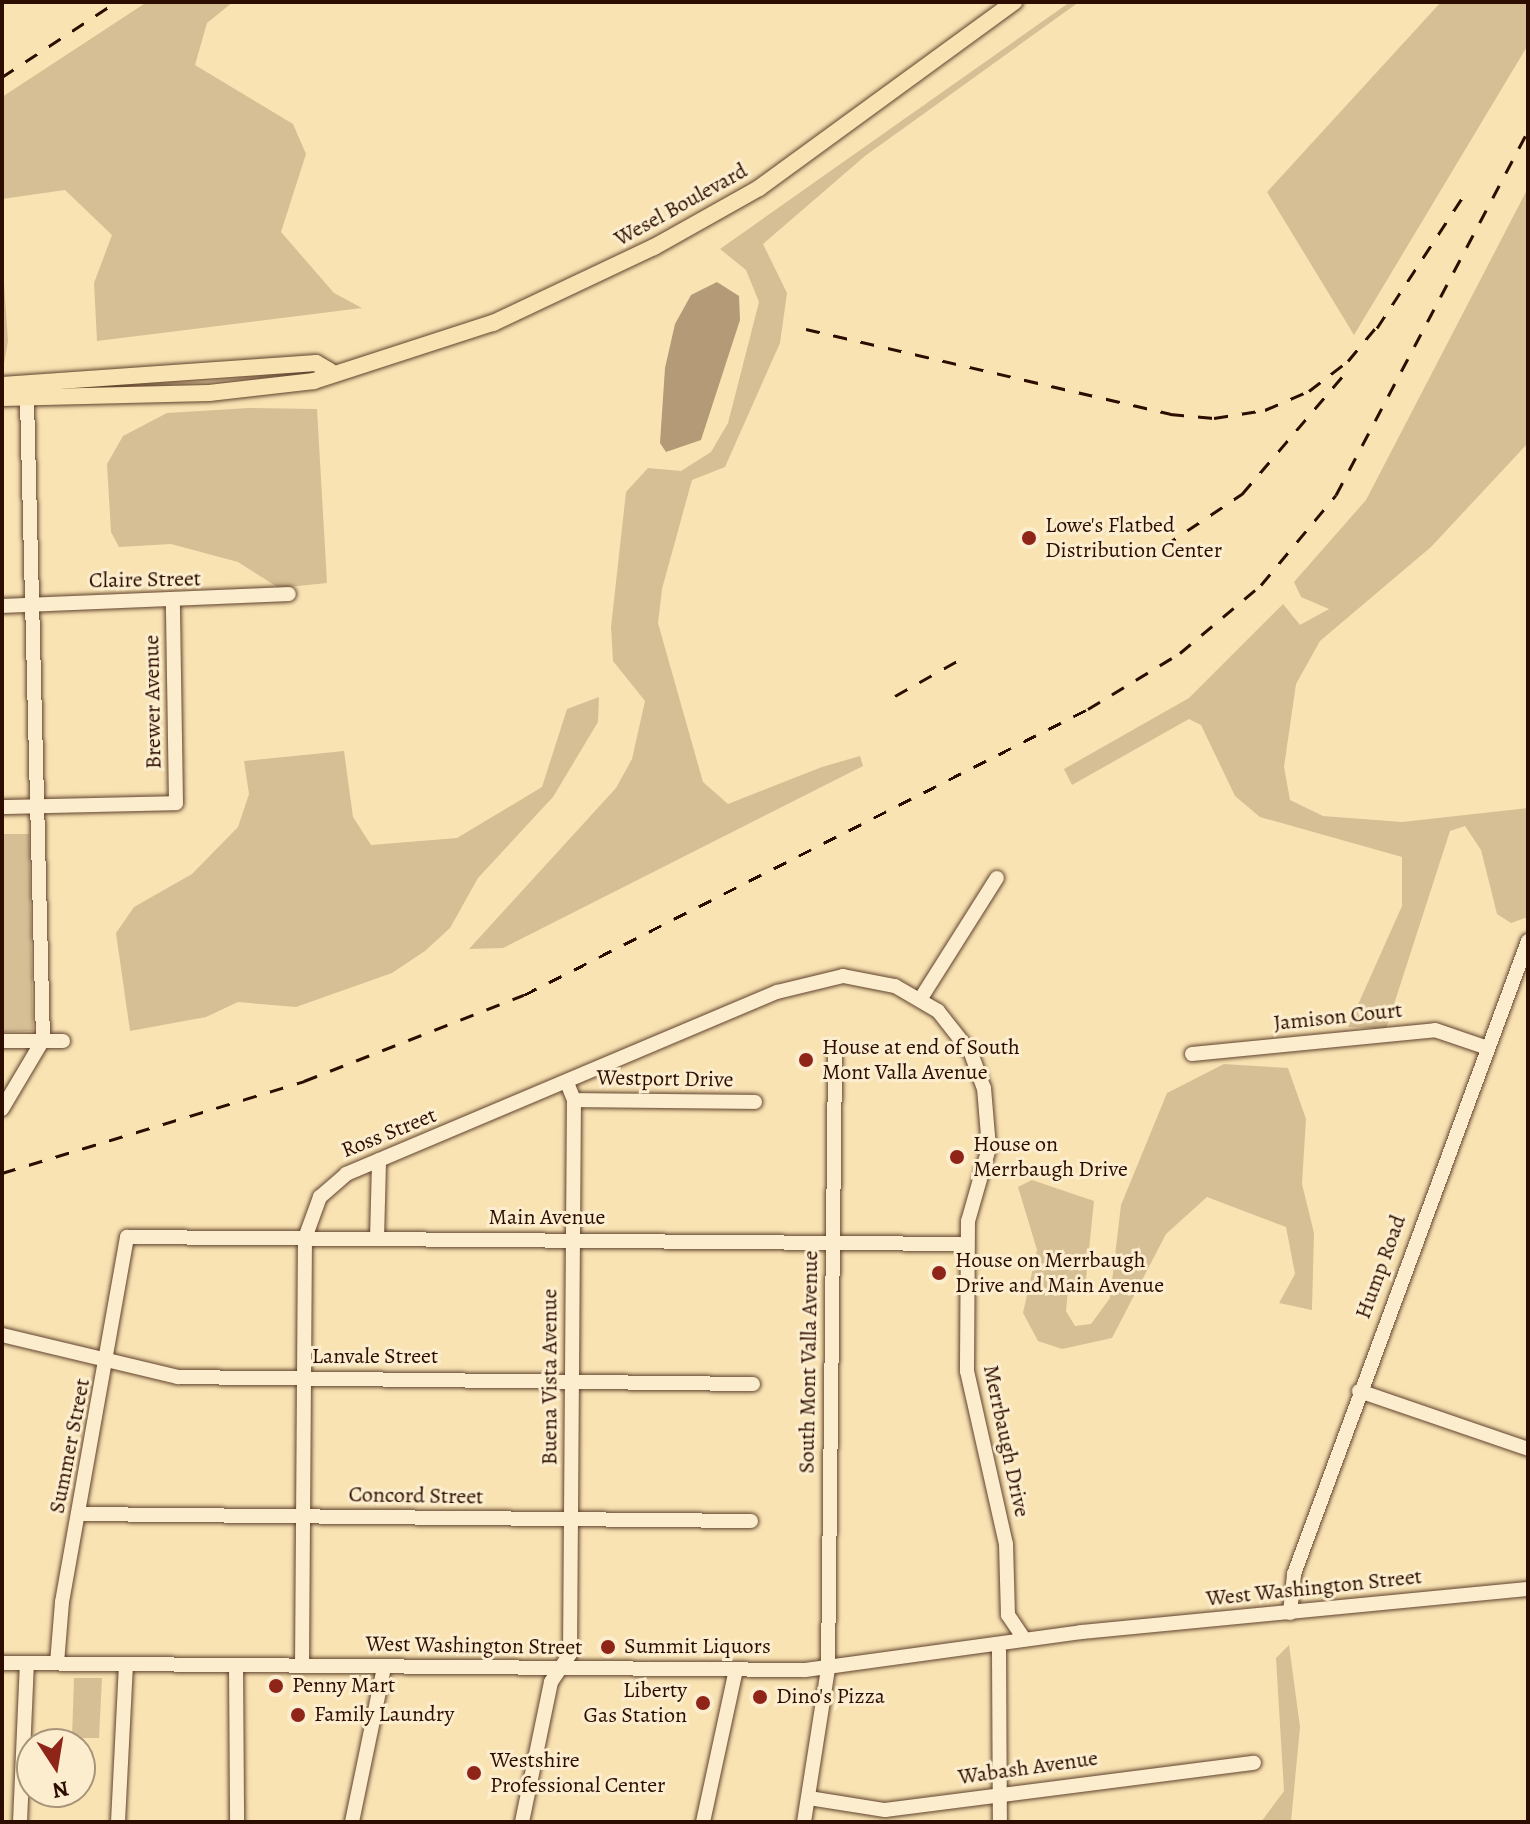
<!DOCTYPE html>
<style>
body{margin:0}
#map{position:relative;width:1530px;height:1824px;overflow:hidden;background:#f9e3b3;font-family:Alegreya,serif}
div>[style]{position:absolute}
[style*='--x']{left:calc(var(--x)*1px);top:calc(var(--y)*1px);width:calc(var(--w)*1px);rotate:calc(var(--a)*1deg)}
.green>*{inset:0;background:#d6bf95}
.water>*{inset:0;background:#b49a76}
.roads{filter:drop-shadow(0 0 2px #60422d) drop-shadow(0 0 2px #60422d)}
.minor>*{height:14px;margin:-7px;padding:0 7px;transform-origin:7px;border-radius:7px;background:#fbedce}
.major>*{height:16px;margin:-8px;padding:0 8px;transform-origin:8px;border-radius:8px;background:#f9e3b3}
.rail>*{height:3px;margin-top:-1.5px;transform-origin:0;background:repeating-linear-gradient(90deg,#2d0d00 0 14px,transparent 0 28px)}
.dots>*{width:22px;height:22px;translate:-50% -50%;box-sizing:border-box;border:4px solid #fbedce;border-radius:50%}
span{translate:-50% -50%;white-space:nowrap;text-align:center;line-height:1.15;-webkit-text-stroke:6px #fbedce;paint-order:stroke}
.street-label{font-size:22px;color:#2d0d00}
.poi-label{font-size:22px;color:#2d0d00}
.left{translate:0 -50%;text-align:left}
.right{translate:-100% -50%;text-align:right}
.frame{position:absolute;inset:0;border:4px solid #2d0d00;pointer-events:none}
.north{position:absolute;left:16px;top:1728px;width:80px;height:80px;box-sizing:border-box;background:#fbedce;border:2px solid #a9937c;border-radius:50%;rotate:168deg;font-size:22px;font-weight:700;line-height:32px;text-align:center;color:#2d0d00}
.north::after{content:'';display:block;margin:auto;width:28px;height:36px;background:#8f2418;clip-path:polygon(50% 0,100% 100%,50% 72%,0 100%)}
</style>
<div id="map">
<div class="green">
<div style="clip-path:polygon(147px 2px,233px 2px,207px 23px,195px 65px,293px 124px,306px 154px,281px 232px,334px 293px,362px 308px,97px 341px,94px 283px,112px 235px,65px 190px,2px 199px,2px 97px)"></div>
<div style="clip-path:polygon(1070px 2px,1079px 2px,865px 156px,763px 244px,787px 293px,780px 343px,725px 467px,692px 480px,662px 589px,658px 623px,703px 782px,728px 804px,822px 767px,860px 756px,863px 766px,503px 948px,469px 949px,616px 788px,632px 759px,645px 701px,613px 661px,611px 627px,626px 492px,648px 468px,681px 471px,711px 452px,728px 423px,759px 302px,746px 270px,720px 249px)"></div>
<div style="clip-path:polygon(1441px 2px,1528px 2px,1528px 45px,1354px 335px,1267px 192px)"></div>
<div style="clip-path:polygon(1528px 188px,1528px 443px,1431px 547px,1320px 641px,1296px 684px,1284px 767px,1290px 800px,1323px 816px,1402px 822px,1528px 808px,1528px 917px,1511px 923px,1497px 914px,1481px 850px,1465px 826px,1450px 831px,1386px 1029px,1348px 1027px,1402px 906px,1402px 857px,1260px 817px,1235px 796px,1201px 725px,1189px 719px,1072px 785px,1064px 769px,1189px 698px,1283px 604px,1300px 625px,1329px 609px,1301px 597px,1294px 582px,1366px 500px)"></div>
<div style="clip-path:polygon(2px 255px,8px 341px,2px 375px)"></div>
<div style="clip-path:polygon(248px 408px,317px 409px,327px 583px,279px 588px,238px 562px,171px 544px,119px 547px,111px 532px,107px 464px,123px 436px,167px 413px)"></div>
<div style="clip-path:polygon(599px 697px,598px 722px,553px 797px,478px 878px,450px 928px,425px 951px,392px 973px,296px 1007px,238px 1002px,206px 1017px,130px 1031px,116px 933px,134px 907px,192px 874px,238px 827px,249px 794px,244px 761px,344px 751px,353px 817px,371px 845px,457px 838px,542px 787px,567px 709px)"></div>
<div style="clip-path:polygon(2px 834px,29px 834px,33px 1031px,2px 1032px)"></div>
<div style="clip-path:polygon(1224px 1064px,1288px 1068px,1306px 1119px,1302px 1184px,1314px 1233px,1312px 1310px,1279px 1303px,1295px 1274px,1286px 1227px,1207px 1197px,1166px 1234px,1112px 1338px,1062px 1349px,1038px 1341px,1023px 1313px,1037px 1250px,1018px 1187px,1032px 1180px,1094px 1201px,1086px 1279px,1068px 1290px,1066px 1311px,1075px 1326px,1091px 1324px,1110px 1298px,1121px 1205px,1167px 1093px)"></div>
<div style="clip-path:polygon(1289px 1645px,1300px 1727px,1291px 1822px,1261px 1822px,1284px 1791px,1276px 1658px)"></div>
<div style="clip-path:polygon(74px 1678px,102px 1678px,99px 1738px,72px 1738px)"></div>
</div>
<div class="water">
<div style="clip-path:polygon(717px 282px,739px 296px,740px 320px,701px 440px,666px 452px,660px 443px,665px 368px,675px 324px,691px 295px)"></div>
</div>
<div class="roads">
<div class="minor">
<div style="--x:2;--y:606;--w:287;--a:-2.4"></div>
<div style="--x:2;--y:807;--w:174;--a:-1.3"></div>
<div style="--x:176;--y:803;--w:202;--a:-90.9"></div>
<div style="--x:921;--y:998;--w:142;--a:-57.7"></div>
<div style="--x:2;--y:1041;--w:61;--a:0"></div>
<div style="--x:1192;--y:1054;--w:244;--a:-5.6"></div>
<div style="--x:1435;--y:1030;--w:53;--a:18.8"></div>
<div style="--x:574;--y:1100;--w:181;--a:0.6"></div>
<div style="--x:2;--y:1109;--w:80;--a:-59.3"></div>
<div style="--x:43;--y:1040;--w:643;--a:-91.43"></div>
<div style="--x:377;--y:1239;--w:79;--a:-88.5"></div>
<div style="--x:2;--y:1335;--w:181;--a:13.4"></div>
<div style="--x:178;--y:1377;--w:575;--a:0.7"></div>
<div style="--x:1359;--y:1391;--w:179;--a:18.9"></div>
<div style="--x:80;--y:1514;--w:671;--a:0.6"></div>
<div style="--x:1290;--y:1613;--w:39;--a:-84"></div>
<div style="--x:1294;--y:1574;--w:675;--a:-69.71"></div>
<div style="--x:999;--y:1651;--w:171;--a:89.7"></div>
<div style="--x:2;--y:1663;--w:803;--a:0.5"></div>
<div style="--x:805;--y:1670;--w:279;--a:-7.8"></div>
<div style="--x:1081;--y:1632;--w:449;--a:-5.5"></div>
<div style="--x:57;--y:1663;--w:61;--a:-85.3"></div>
<div style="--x:62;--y:1602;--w:371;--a:-79.9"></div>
<div style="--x:127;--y:1237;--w:840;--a:0.48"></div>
<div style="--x:236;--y:1665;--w:157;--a:89.6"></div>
<div style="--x:302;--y:1666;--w:428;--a:-89.6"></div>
<div style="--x:305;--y:1238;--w:44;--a:-69.9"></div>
<div style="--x:320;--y:1197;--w:35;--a:-41"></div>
<div style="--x:346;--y:1174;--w:468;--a:-22.9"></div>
<div style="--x:777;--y:992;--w:68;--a:-13.6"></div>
<div style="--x:843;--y:976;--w:53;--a:10.9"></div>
<div style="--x:895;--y:986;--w:50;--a:30.2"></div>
<div style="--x:938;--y:1011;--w:53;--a:51.8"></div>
<div style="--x:971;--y:1053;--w:37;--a:70"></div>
<div style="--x:984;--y:1088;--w:60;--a:85.2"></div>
<div style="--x:989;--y:1148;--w:76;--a:106"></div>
<div style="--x:968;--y:1221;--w:150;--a:90.4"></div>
<div style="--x:967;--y:1371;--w:177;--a:77.3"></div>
<div style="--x:1006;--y:1544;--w:71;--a:88.4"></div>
<div style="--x:1008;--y:1615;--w:29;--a:56"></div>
<div style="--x:809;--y:1798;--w:77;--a:9"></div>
<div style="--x:885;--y:1810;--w:372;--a:-7.3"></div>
<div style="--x:20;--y:1822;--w:159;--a:-87.5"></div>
<div style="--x:118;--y:1822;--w:157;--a:-87.1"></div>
<div style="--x:352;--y:1822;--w:158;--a:-78.3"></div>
<div style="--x:522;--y:1822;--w:143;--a:-78.3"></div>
<div style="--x:551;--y:1682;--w:34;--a:-56"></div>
<div style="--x:570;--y:1654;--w:554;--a:-89.59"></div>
<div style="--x:574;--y:1100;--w:18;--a:-112"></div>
<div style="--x:703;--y:1822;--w:156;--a:-77.8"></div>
<div style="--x:804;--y:1822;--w:156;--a:-81.1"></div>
<div style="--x:828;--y:1668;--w:612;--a:-89.34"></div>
</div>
<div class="major">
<div style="--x:2;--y:385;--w:315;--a:-4"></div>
<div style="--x:316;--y:363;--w:16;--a:30"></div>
<div style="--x:2;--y:398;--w:207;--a:-1.4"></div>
<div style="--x:209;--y:393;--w:106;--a:-6.5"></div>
<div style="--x:314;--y:381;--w:188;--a:-18"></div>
<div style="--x:493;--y:323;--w:178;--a:-25.3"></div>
<div style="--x:654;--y:247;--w:120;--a:-29.3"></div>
<div style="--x:759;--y:188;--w:316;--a:-36.1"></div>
</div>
</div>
<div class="rail">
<div style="--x:2;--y:77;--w:136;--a:-33.3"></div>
<div style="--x:1377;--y:328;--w:163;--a:-56.8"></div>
<div style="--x:806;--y:329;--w:374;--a:13.1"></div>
<div style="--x:1170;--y:414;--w:44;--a:5.2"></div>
<div style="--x:1214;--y:418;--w:52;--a:-8.9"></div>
<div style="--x:1265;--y:410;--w:48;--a:-23.4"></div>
<div style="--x:1309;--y:391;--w:49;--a:-37.6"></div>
<div style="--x:1348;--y:361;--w:53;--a:-50.3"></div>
<div style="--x:1164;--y:546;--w:94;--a:-33.7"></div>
<div style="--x:1242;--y:494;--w:162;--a:-49.5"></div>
<div style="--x:895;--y:696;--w:81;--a:-29.4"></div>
<div style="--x:2;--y:1173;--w:316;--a:-16.9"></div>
<div style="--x:304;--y:1081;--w:236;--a:-21.4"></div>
<div style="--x:524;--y:995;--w:632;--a:-26.89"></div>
<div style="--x:1088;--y:709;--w:108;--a:-31.3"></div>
<div style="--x:1180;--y:653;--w:106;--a:-40"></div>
<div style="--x:1261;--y:585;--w:117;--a:-50.2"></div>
<div style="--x:1336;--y:495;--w:412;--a:-62.2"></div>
</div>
<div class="dots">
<div style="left:1029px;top:538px;background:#8f2418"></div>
<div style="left:806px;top:1060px;background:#8f2418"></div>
<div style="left:957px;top:1157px;background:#8f2418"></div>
<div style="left:939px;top:1273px;background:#8f2418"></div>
<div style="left:608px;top:1647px;background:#8f2418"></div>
<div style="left:276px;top:1686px;background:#8f2418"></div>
<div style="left:760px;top:1697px;background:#8f2418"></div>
<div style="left:703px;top:1703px;background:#8f2418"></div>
<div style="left:298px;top:1715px;background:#8f2418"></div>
<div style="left:474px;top:1773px;background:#8f2418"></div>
</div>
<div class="street-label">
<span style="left:681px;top:205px;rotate:-29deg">Wesel Boulevard</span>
<span style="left:145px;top:580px;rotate:-1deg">Claire Street</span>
<span style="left:153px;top:702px;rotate:-91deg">Brewer Avenue</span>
<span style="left:1338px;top:1017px;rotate:-6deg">Jamison Court</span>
<span style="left:665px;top:1079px;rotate:1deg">Westport Drive</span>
<span style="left:389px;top:1133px;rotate:-22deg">Ross Street</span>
<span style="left:547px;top:1218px">Main Avenue</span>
<span style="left:1381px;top:1267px;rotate:-70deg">Hump Road</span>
<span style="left:375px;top:1357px">Lanvale Street</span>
<span style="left:809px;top:1362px;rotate:-89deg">South Mont Valla Avenue</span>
<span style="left:550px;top:1377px;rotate:-90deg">Buena Vista Avenue</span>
<span style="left:1006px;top:1441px;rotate:78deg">Merrbaugh Drive</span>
<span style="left:70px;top:1446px;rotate:-79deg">Summer Street</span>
<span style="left:416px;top:1496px;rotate:1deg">Concord Street</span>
<span style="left:1314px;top:1588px;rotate:-6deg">West Washington Street</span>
<span style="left:474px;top:1646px;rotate:1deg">West Washington Street</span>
<span style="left:1028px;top:1768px;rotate:-8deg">Wabash Avenue</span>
</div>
<div class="poi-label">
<span class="left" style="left:1045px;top:538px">Lowe's Flatbed<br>Distribution Center</span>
<span class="left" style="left:822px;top:1060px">House at end of South<br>Mont Valla Avenue</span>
<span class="left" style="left:973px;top:1157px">House on<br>Merrbaugh Drive</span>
<span class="left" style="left:955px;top:1273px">House on Merrbaugh<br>Drive and Main Avenue</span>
<span class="left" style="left:624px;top:1647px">Summit Liquors</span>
<span class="left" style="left:292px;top:1686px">Penny Mart</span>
<span class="right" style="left:687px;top:1703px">Liberty<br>Gas Station</span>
<span class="left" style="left:776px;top:1697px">Dino's Pizza</span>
<span class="left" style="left:314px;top:1715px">Family Laundry</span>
<span class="left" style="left:490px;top:1773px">Westshire<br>Professional Center</span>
</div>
<div class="frame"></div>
<div class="north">N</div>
</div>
